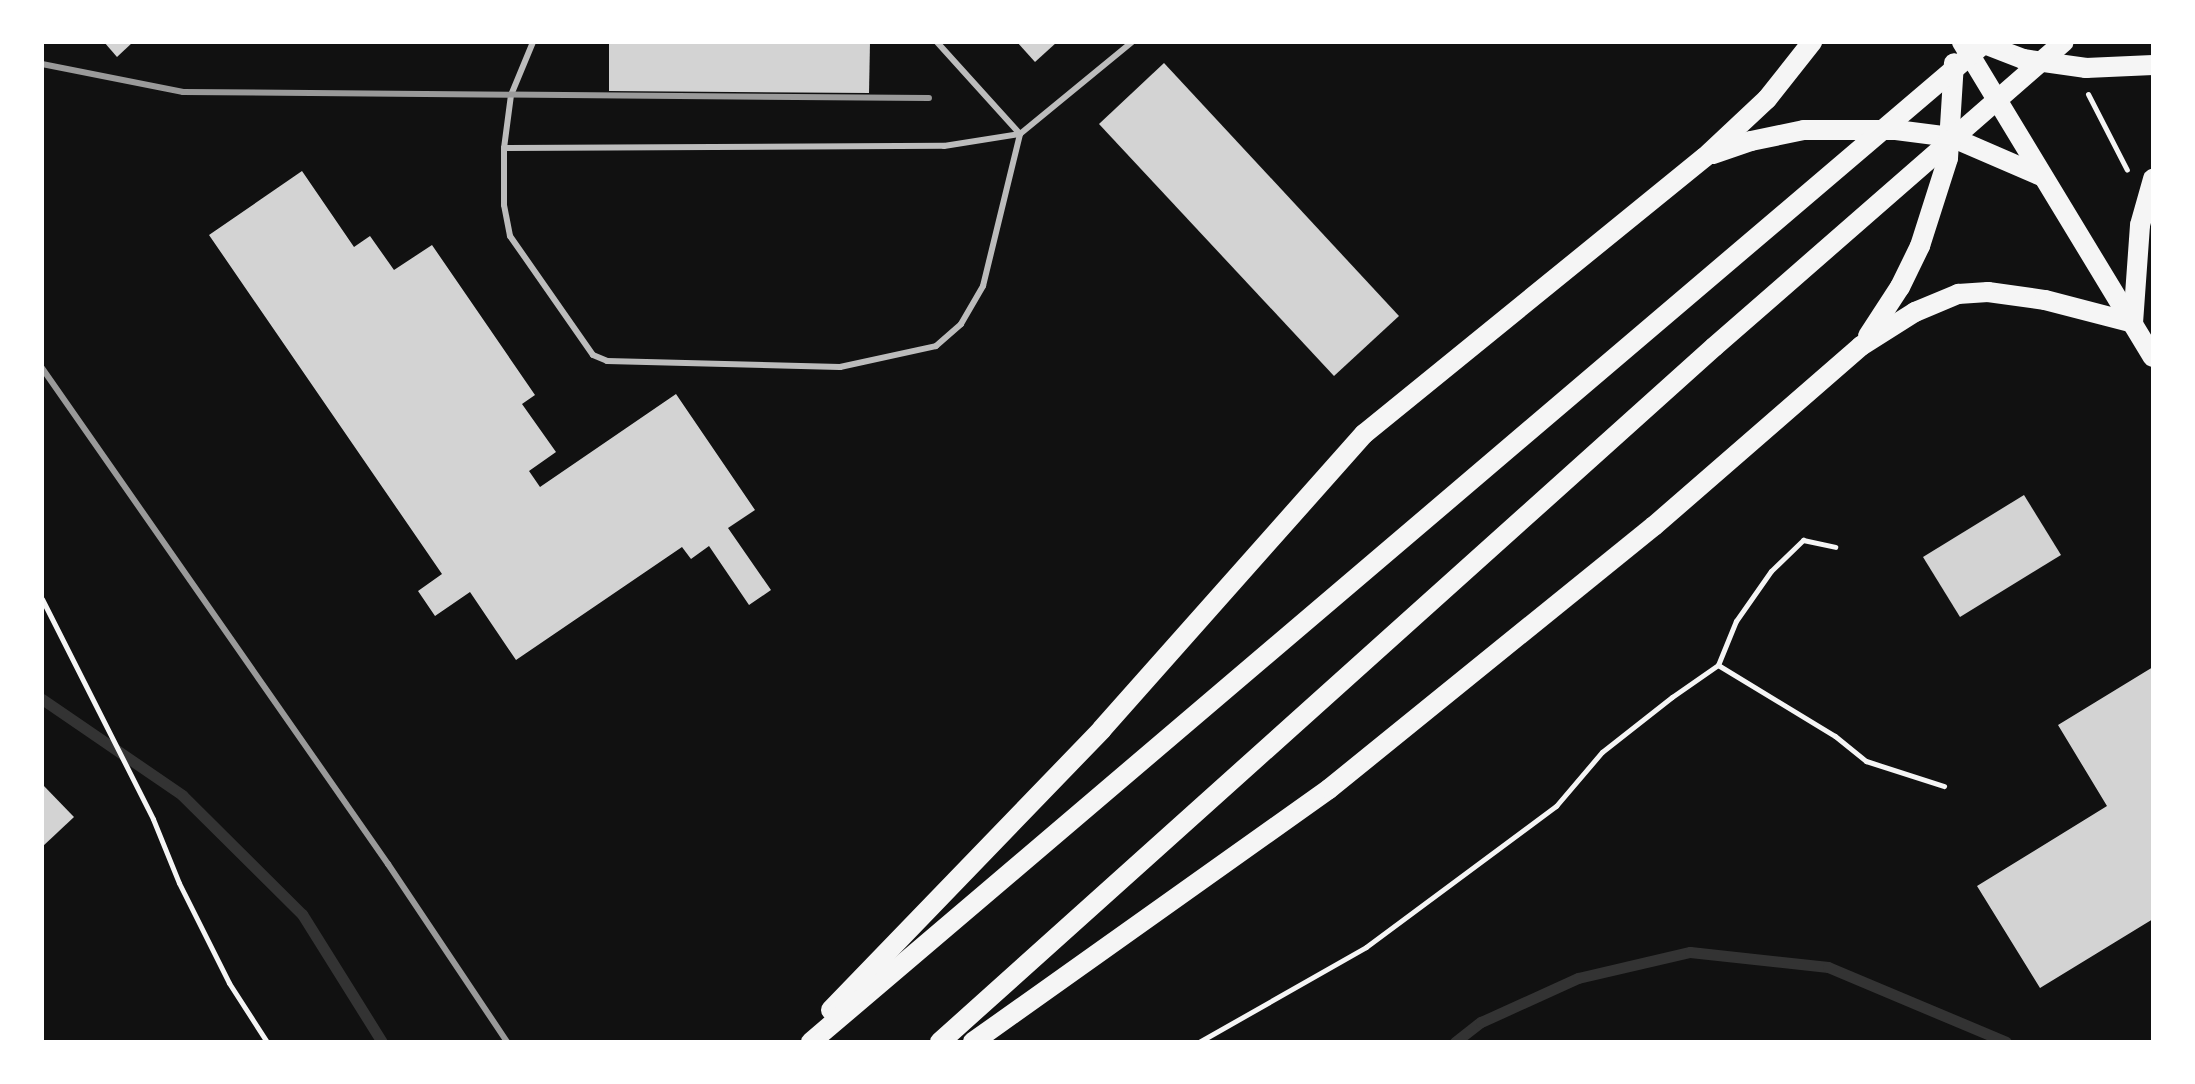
<!DOCTYPE html>
<style>
body{margin:0}
#map{position:relative;width:2195px;height:1084px;overflow:hidden;background:#111;font-family:Rubik,sans-serif}
div>[style]{position:absolute}
[style*='--x']{left:calc(var(--x)*1px);top:calc(var(--y)*1px);width:calc(var(--w)*1px);rotate:calc(var(--a)*1deg)}
.stream>*{height:11px;margin:-5.5px;padding:0 5.5px;transform-origin:5.5px;border-radius:5.5px;background:#333}
.building>*{inset:0;background:#d3d3d3}
.path>*{height:5px;margin:-2.5px;padding:0 2.5px;transform-origin:2.5px;border-radius:2.5px;background:#f5f5f5}
.service>*{height:6px;margin:-3px;padding:0 3px;transform-origin:3px;border-radius:3px;background:#bcbcbc}
.primary>*{height:20px;margin:-10px;padding:0 10px;transform-origin:10px;border-radius:10px;background:#f5f5f5}
.rail>*{height:6px;margin:-3px;padding:0 3px;transform-origin:3px;border-radius:3px;background:#9a9a9a}
span{translate:-50% -50%;white-space:nowrap;text-align:center;line-height:1.15;-webkit-text-stroke:7px #fff;paint-order:stroke}
.frame{position:absolute;inset:0;border:44px solid #fff;pointer-events:none}
</style>
<div id="map">
<div class="stream">
<div style="--x:42;--y:699;--w:170;--a:34.4"></div>
<div style="--x:182;--y:795;--w:169;--a:44.8"></div>
<div style="--x:302;--y:914;--w:151;--a:58"></div>
<div style="--x:1455;--y:1042;--w:33;--a:-38"></div>
<div style="--x:1481;--y:1022;--w:107;--a:-24.4"></div>
<div style="--x:1578;--y:978;--w:115;--a:-13.1"></div>
<div style="--x:1690;--y:952;--w:139;--a:6.2"></div>
<div style="--x:1828;--y:967;--w:193;--a:22.8"></div>
</div>
<div class="building">
<div style="clip-path:polygon(104px 42px,133px 42px,117px 57px)"></div>
<div style="clip-path:polygon(609px 42px,870px 42px,869px 93px,609px 91px)"></div>
<div style="clip-path:polygon(1017px 42px,1057px 42px,1035px 62px)"></div>
<div style="clip-path:polygon(1164px 63px,1399px 316px,1334px 376px,1099px 124px)"></div>
<div style="clip-path:polygon(302px 171px,354px 247px,370px 236px,394px 270px,432px 245px,535px 395px,522px 404px,556px 452px,529px 471px,540px 487px,676px 394px,755px 510px,728px 528px,771px 590px,749px 605px,709px 546px,691px 559px,682px 547px,516px 660px,470px 592px,435px 616px,418px 591px,442px 574px,209px 235px)"></div>
<div style="clip-path:polygon(2024px 495px,2061px 555px,1960px 617px,1923px 557px)"></div>
<div style="clip-path:polygon(2153px 667px,2153px 919px,2040px 988px,1977px 886px,2107px 806px,2058px 725px)"></div>
<div style="clip-path:polygon(42px 784px,74px 817px,42px 847px)"></div>
</div>
<div class="path">
<div style="--x:2088;--y:94;--w:85;--a:62.8"></div>
<div style="--x:42;--y:599;--w:246;--a:63.2"></div>
<div style="--x:153;--y:819;--w:69;--a:67.9"></div>
<div style="--x:179;--y:883;--w:112;--a:63.4"></div>
<div style="--x:229;--y:983;--w:70;--a:57.2"></div>
<div style="--x:1718;--y:665;--w:48;--a:-67.8"></div>
<div style="--x:1736;--y:621;--w:61;--a:-55"></div>
<div style="--x:1771;--y:571;--w:45;--a:-44.1"></div>
<div style="--x:1803;--y:540;--w:33;--a:12"></div>
<div style="--x:1199;--y:1042;--w:192;--a:-29.6"></div>
<div style="--x:1366;--y:947;--w:237;--a:-36.6"></div>
<div style="--x:1556;--y:806;--w:71;--a:-49.6"></div>
<div style="--x:1602;--y:752;--w:89;--a:-38.2"></div>
<div style="--x:1672;--y:697;--w:56;--a:-34.8"></div>
<div style="--x:1718;--y:665;--w:137;--a:31.3"></div>
<div style="--x:1835;--y:736;--w:40;--a:39"></div>
<div style="--x:1866;--y:761;--w:82;--a:17.8"></div>
</div>
<div class="service">
<div style="--x:533;--y:42;--w:57;--a:112.5"></div>
<div style="--x:511;--y:95;--w:53;--a:97.5"></div>
<div style="--x:504;--y:148;--w:57;--a:90"></div>
<div style="--x:504;--y:205;--w:32;--a:79"></div>
<div style="--x:510;--y:236;--w:145;--a:55.1"></div>
<div style="--x:593;--y:355;--w:15;--a:23"></div>
<div style="--x:607;--y:361;--w:233;--a:1.5"></div>
<div style="--x:840;--y:367;--w:98;--a:-12.3"></div>
<div style="--x:936;--y:346;--w:33;--a:-41"></div>
<div style="--x:961;--y:324;--w:44;--a:-59.9"></div>
<div style="--x:983;--y:286;--w:156;--a:-76.3"></div>
<div style="--x:1020;--y:134;--w:124;--a:-132.1"></div>
<div style="--x:504;--y:148;--w:440;--a:-0.3"></div>
<div style="--x:944;--y:146;--w:77;--a:-9"></div>
<div style="--x:1020;--y:134;--w:145;--a:-39.4"></div>
</div>
<div class="primary">
<div style="--x:1962;--y:42;--w:368;--a:58.8"></div>
<div style="--x:1979;--y:42;--w:47;--a:21.1"></div>
<div style="--x:2023;--y:59;--w:64;--a:8.1"></div>
<div style="--x:2086;--y:68;--w:67;--a:-2.6"></div>
<div style="--x:1713;--y:154;--w:40;--a:-18.9"></div>
<div style="--x:1751;--y:141;--w:54;--a:-11.7"></div>
<div style="--x:1804;--y:130;--w:92;--a:0"></div>
<div style="--x:1896;--y:130;--w:55;--a:7.3"></div>
<div style="--x:1951;--y:137;--w:98;--a:23.4"></div>
<div style="--x:2133;--y:323;--w:98;--a:-85.9"></div>
<div style="--x:2140;--y:225;--w:48;--a:-74.2"></div>
<div style="--x:1868;--y:336;--w:59;--a:-56.9"></div>
<div style="--x:1900;--y:287;--w:46;--a:-64"></div>
<div style="--x:1920;--y:246;--w:92;--a:-72.3"></div>
<div style="--x:1948;--y:158;--w:95;--a:-86.4"></div>
<div style="--x:831;--y:1010;--w:390;--a:-46"></div>
<div style="--x:1102;--y:729;--w:395;--a:-48.4"></div>
<div style="--x:1364;--y:434;--w:439;--a:-39.1"></div>
<div style="--x:1705;--y:157;--w:85;--a:-43.1"></div>
<div style="--x:1767;--y:99;--w:73;--a:-51.7"></div>
<div style="--x:811;--y:1042;--w:1543;--a:-40.4"></div>
<div style="--x:940;--y:1042;--w:1040;--a:-41.92"></div>
<div style="--x:1714;--y:347;--w:464;--a:-41.1"></div>
<div style="--x:973;--y:1042;--w:437;--a:-35.4"></div>
<div style="--x:1329;--y:789;--w:418;--a:-39"></div>
<div style="--x:1654;--y:526;--w:274;--a:-41"></div>
<div style="--x:1861;--y:346;--w:64;--a:-32.2"></div>
<div style="--x:1915;--y:312;--w:47;--a:-22.7"></div>
<div style="--x:1958;--y:294;--w:30;--a:-4"></div>
<div style="--x:1988;--y:292;--w:58;--a:8"></div>
<div style="--x:2045;--y:300;--w:91;--a:14.6"></div>
</div>
<div class="rail">
<div style="--x:42;--y:64;--w:144;--a:11.2"></div>
<div style="--x:183;--y:92;--w:746;--a:0.46"></div>
<div style="--x:42;--y:368;--w:605;--a:55.1"></div>
<div style="--x:388;--y:864;--w:214;--a:56.2"></div>
</div>
<div class="frame"></div>
</div>
